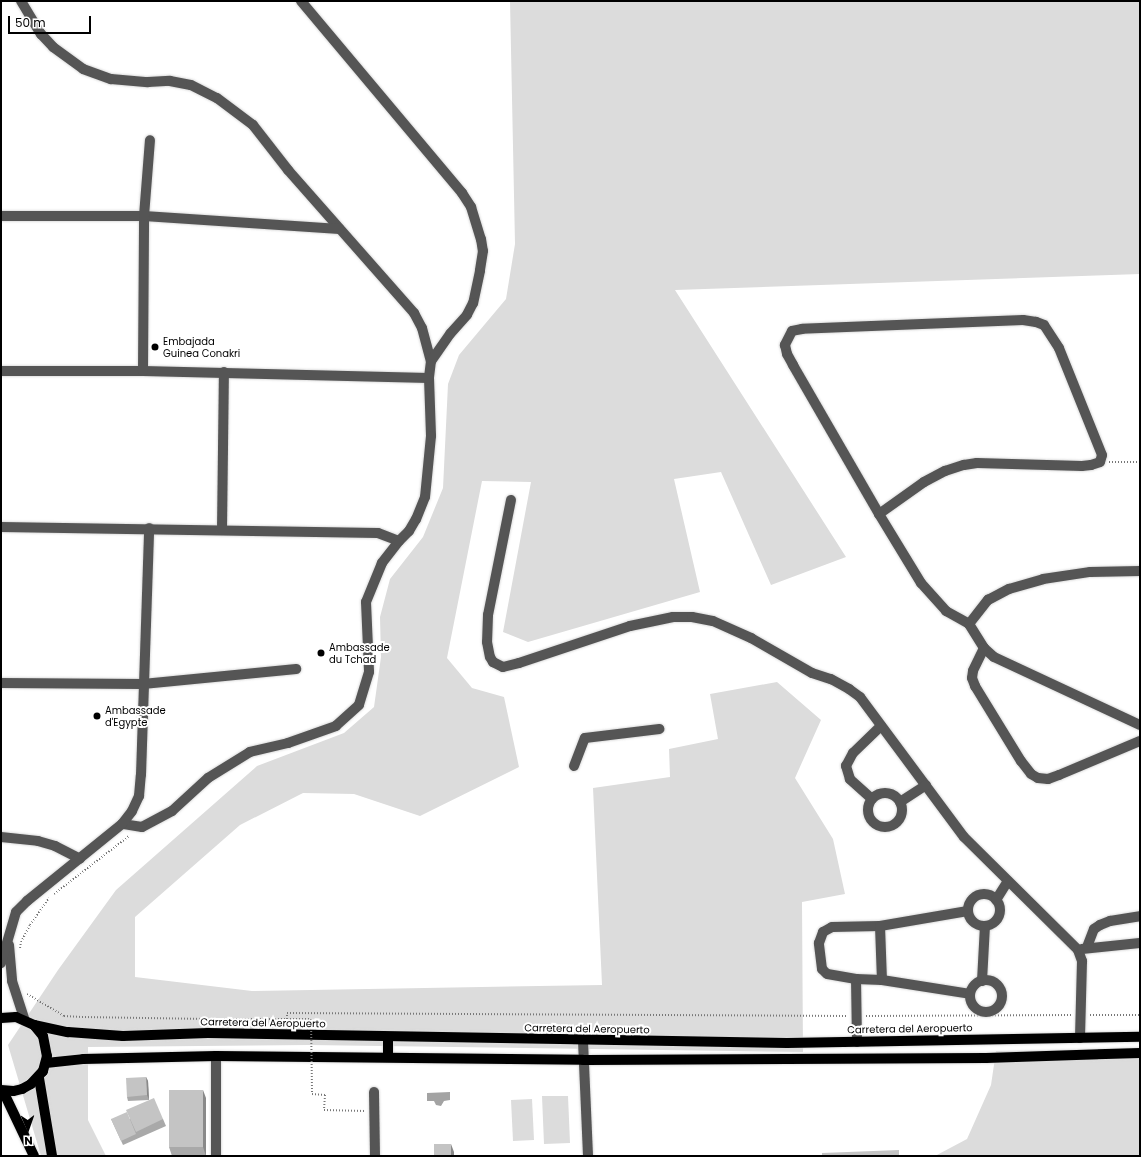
<!DOCTYPE html>
<style>
body{margin:0}
#map{position:relative;width:1141px;height:1157px;overflow:hidden;background:#fff;font-family:Poppins,sans-serif}
div>[style]{position:absolute}
[style*='--x']{left:calc(var(--x)*1px);top:calc(var(--y)*1px);width:calc(var(--w)*1px);rotate:calc(var(--a)*1deg)}
.green>*{inset:0;background:#dcdcdc}
.water>*{inset:0;background:#a3a3a3}
.path>*{height:2px;margin-top:-1px;transform-origin:0;background:repeating-linear-gradient(90deg,#777 0 1px,transparent 0 3px)}
.roads{filter:drop-shadow(0 0 1px #dbdbdb) drop-shadow(0 0 1px #dbdbdb)}
.minor>*{height:10px;margin:-5px;padding:0 5px;transform-origin:5px;border-radius:5px;background:#555}
.minor>.ring{margin:-5px;padding:0;box-sizing:content-box;background:none;border:10px solid #555;border-radius:50%}
.major>*{height:10px;margin:-5px;padding:0 5px;transform-origin:5px;border-radius:5px;background:#000}
.path-bridge>*{height:2px;margin-top:-1px;transform-origin:0;background:repeating-linear-gradient(90deg,#777 0 1px,transparent 0 3px)}
.wall>*{inset:0;background:#a9a9a9}
.shaded-wall>*{inset:0;background:#898989}
.building>*{inset:0;background:#c4c4c4}
.dots>*{width:11px;height:11px;translate:-50% -50%;box-sizing:border-box;border:2px solid #fff;border-radius:50%}
span{translate:-50% -50%;white-space:nowrap;text-align:center;line-height:1.15;-webkit-text-stroke:4px #fff;paint-order:stroke}
.poi-label{font-size:10px;color:#000}
.left{translate:0 -50%;text-align:left}
.street-label{font-size:10px;color:#000}
.frame{position:absolute;inset:0;border:2px solid #000;pointer-events:none}
.north{position:absolute;left:8px;top:1109px;width:40px;height:40px;-webkit-text-stroke:3px #fff;paint-order:stroke;rotate:178deg;font-size:11px;font-weight:700;line-height:16px;text-align:center;color:#000}
.north::after{content:'';display:block;margin:auto;width:14px;height:18px;background:#000;clip-path:polygon(50% 0,100% 100%,50% 72%,0 100%)}
.scale{position:absolute;left:8px;top:16px;width:83px;height:18px;box-sizing:border-box;border:2px solid #000;border-top:0;padding-left:5px;font-size:12px;line-height:14px;white-space:nowrap;color:#000;-webkit-text-stroke:3px #fff;paint-order:stroke}
</style>
<div id="map">
<div class="green">
<div style="clip-path:polygon(510px 1px,1140px 1px,1140px 274px,675px 290px,846px 557px,771px 585px,721px 472px,674px 479px,700px 592px,528px 642px,503px 632px,531px 482px,482px 481px,447px 658px,472px 688px,504px 697px,519px 767px,420px 816px,354px 794px,303px 793px,240px 825px,135px 917px,135px 977px,252px 991px,602px 985px,593px 788px,670px 777px,669px 749px,718px 739px,710px 694px,777px 682px,821px 720px,795px 778px,833px 839px,845px 894px,802px 902px,803px 1052px,309px 1045px,88px 1047px,88px 1120px,106px 1156px,41px 1156px,8px 1045px,58px 970px,116px 890px,257px 766px,344px 733px,374px 707px,381px 657px,380px 617px,390px 579px,423px 537px,443px 488px,448px 384px,459px 355px,506px 299px,515px 244px)"></div>
<div style="clip-path:polygon(1140px 1050px,1140px 1156px,935px 1156px,967px 1139px,991px 1085px,996px 1051px)"></div>
<div style="clip-path:polygon(542px 1096px,568px 1096px,570px 1143px,544px 1144px)"></div>
<div style="clip-path:polygon(532px 1099px,534px 1140px,513px 1141px,511px 1100px)"></div>
</div>
<div class="water">
<div style="clip-path:polygon(450px 1092px,450px 1100px,444px 1101px,441px 1106px,436px 1105px,434px 1101px,427px 1101px,427px 1093px)"></div>
</div>
<div class="path">
<div style="--x:1109;--y:462;--w:31;--a:0"></div>
<div style="--x:54;--y:894;--w:95;--a:-37.7"></div>
<div style="--x:20;--y:948;--w:6;--a:-81"></div>
<div style="--x:21;--y:942;--w:19;--a:-62"></div>
<div style="--x:30;--y:925;--w:33;--a:-55"></div>
<div style="--x:27;--y:994;--w:43;--a:30.7"></div>
<div style="--x:64;--y:1016;--w:18;--a:3"></div>
<div style="--x:82;--y:1017;--w:127;--a:0.9"></div>
<div style="--x:209;--y:1019;--w:78;--a:0"></div>
<div style="--x:287;--y:1019;--w:6;--a:-90"></div>
<div style="--x:287;--y:1013;--w:560;--a:0.31"></div>
<div style="--x:1090;--y:1015;--w:50;--a:0"></div>
<div style="--x:866;--y:1016;--w:205;--a:-0.3"></div>
<div style="--x:325;--y:1095;--w:15;--a:94"></div>
<div style="--x:324;--y:1110;--w:41;--a:1.4"></div>
</div>
<div class="roads">
<div class="minor">
<div style="--x:21;--y:1;--w:39;--a:59"></div>
<div style="--x:41;--y:34;--w:18;--a:47"></div>
<div style="--x:53;--y:47;--w:37;--a:36"></div>
<div style="--x:83;--y:69;--w:30;--a:20"></div>
<div style="--x:111;--y:79;--w:37;--a:5"></div>
<div style="--x:148;--y:82;--w:22;--a:-3"></div>
<div style="--x:170;--y:81;--w:21;--a:11"></div>
<div style="--x:191;--y:85;--w:29;--a:27"></div>
<div style="--x:217;--y:98;--w:45;--a:36.9"></div>
<div style="--x:253;--y:125;--w:57;--a:52.1"></div>
<div style="--x:288;--y:170;--w:191;--a:48.6"></div>
<div style="--x:414;--y:313;--w:17;--a:62"></div>
<div style="--x:422;--y:328;--w:34;--a:75"></div>
<div style="--x:431;--y:361;--w:17;--a:97"></div>
<div style="--x:429;--y:378;--w:58;--a:88"></div>
<div style="--x:431;--y:436;--w:61;--a:95.6"></div>
<div style="--x:425;--y:497;--w:24;--a:112"></div>
<div style="--x:416;--y:519;--w:14;--a:120"></div>
<div style="--x:409;--y:531;--w:14;--a:135"></div>
<div style="--x:399;--y:541;--w:28;--a:128"></div>
<div style="--x:382;--y:563;--w:42;--a:112.3"></div>
<div style="--x:366;--y:602;--w:70;--a:87.5"></div>
<div style="--x:369;--y:672;--w:34;--a:107"></div>
<div style="--x:359;--y:705;--w:31;--a:138"></div>
<div style="--x:336;--y:726;--w:51;--a:160.5"></div>
<div style="--x:288;--y:743;--w:39;--a:167"></div>
<div style="--x:250;--y:752;--w:49;--a:148.2"></div>
<div style="--x:208;--y:778;--w:49;--a:137.5"></div>
<div style="--x:172;--y:811;--w:34;--a:152"></div>
<div style="--x:142;--y:827;--w:20;--a:-171"></div>
<div style="--x:301;--y:1;--w:251;--a:50"></div>
<div style="--x:462;--y:193;--w:17;--a:57"></div>
<div style="--x:471;--y:207;--w:34;--a:73"></div>
<div style="--x:481;--y:239;--w:12;--a:81"></div>
<div style="--x:483;--y:251;--w:20;--a:99"></div>
<div style="--x:480;--y:271;--w:33;--a:102"></div>
<div style="--x:473;--y:303;--w:13;--a:117"></div>
<div style="--x:467;--y:315;--w:25;--a:132"></div>
<div style="--x:450;--y:334;--w:33;--a:125"></div>
<div style="--x:1;--y:216;--w:143;--a:0"></div>
<div style="--x:144;--y:216;--w:196;--a:3.8"></div>
<div style="--x:1;--y:371;--w:142;--a:0"></div>
<div style="--x:143;--y:371;--w:286;--a:1.4"></div>
<div style="--x:143;--y:371;--w:155;--a:-89.6"></div>
<div style="--x:144;--y:216;--w:76;--a:-85.5"></div>
<div style="--x:511;--y:500;--w:117;--a:101.3"></div>
<div style="--x:488;--y:615;--w:27;--a:92"></div>
<div style="--x:487;--y:642;--w:15;--a:79"></div>
<div style="--x:490;--y:657;--w:6;--a:59"></div>
<div style="--x:493;--y:662;--w:11;--a:27"></div>
<div style="--x:503;--y:667;--w:16;--a:-14"></div>
<div style="--x:519;--y:663;--w:117;--a:-18.4"></div>
<div style="--x:630;--y:626;--w:44;--a:-11.8"></div>
<div style="--x:673;--y:617;--w:19;--a:0"></div>
<div style="--x:692;--y:617;--w:21;--a:11"></div>
<div style="--x:713;--y:621;--w:42;--a:24.1"></div>
<div style="--x:751;--y:638;--w:70;--a:29.8"></div>
<div style="--x:812;--y:673;--w:20;--a:18"></div>
<div style="--x:831;--y:679;--w:21;--a:29"></div>
<div style="--x:849;--y:689;--w:14;--a:36"></div>
<div style="--x:860;--y:697;--w:174;--a:53.4"></div>
<div style="--x:964;--y:837;--w:161;--a:44.7"></div>
<div style="--x:1078;--y:950;--w:12;--a:70"></div>
<div style="--x:1082;--y:961;--w:77;--a:91.5"></div>
<div style="--x:879;--y:514;--w:55;--a:-35.4"></div>
<div style="--x:924;--y:482;--w:24;--a:-28"></div>
<div style="--x:945;--y:471;--w:20;--a:-18"></div>
<div style="--x:964;--y:465;--w:13;--a:-9"></div>
<div style="--x:977;--y:463;--w:105;--a:1.6"></div>
<div style="--x:1082;--y:466;--w:9;--a:-6"></div>
<div style="--x:1091;--y:465;--w:9;--a:-18"></div>
<div style="--x:1100;--y:462;--w:7;--a:-74"></div>
<div style="--x:1102;--y:455;--w:115;--a:-111.9"></div>
<div style="--x:1059;--y:348;--w:27;--a:-123"></div>
<div style="--x:1044;--y:325;--w:9;--a:-159"></div>
<div style="--x:1036;--y:322;--w:13;--a:-171"></div>
<div style="--x:1023;--y:320;--w:221;--a:177.7"></div>
<div style="--x:802;--y:329;--w:10;--a:169"></div>
<div style="--x:792;--y:331;--w:16;--a:117"></div>
<div style="--x:785;--y:345;--w:9;--a:77"></div>
<div style="--x:787;--y:354;--w:13;--a:61"></div>
<div style="--x:793;--y:365;--w:172;--a:60"></div>
<div style="--x:879;--y:514;--w:81;--a:58.7"></div>
<div style="--x:921;--y:583;--w:38;--a:48"></div>
<div style="--x:946;--y:611;--w:26;--a:29"></div>
<div style="--x:969;--y:624;--w:28;--a:58"></div>
<div style="--x:984;--y:648;--w:13;--a:42"></div>
<div style="--x:994;--y:657;--w:161;--a:25"></div>
<div style="--x:1;--y:527;--w:377;--a:0.9"></div>
<div style="--x:378;--y:533;--w:22;--a:21"></div>
<div style="--x:222;--y:530;--w:158;--a:-89.3"></div>
<div style="--x:969;--y:624;--w:31;--a:-52"></div>
<div style="--x:988;--y:600;--w:24;--a:-28"></div>
<div style="--x:1009;--y:589;--w:35;--a:-16"></div>
<div style="--x:1043;--y:579;--w:48;--a:-8.5"></div>
<div style="--x:1090;--y:572;--w:50;--a:-1.1"></div>
<div style="--x:984;--y:648;--w:25;--a:116"></div>
<div style="--x:973;--y:671;--w:7;--a:98"></div>
<div style="--x:972;--y:678;--w:9;--a:69"></div>
<div style="--x:975;--y:686;--w:88;--a:58.5"></div>
<div style="--x:1021;--y:761;--w:16;--a:52"></div>
<div style="--x:1031;--y:774;--w:8;--a:30"></div>
<div style="--x:1038;--y:778;--w:10;--a:6"></div>
<div style="--x:1048;--y:779;--w:12;--a:-20"></div>
<div style="--x:1059;--y:775;--w:88;--a:-22.8"></div>
<div style="--x:1;--y:683;--w:142;--a:0.4"></div>
<div style="--x:143;--y:684;--w:154;--a:-5.6"></div>
<div style="--x:574;--y:766;--w:30;--a:-69"></div>
<div style="--x:585;--y:738;--w:75;--a:-6.9"></div>
<div class="ring" style="left:868px;top:793px;width:24px;height:24px"></div>
<div style="--x:872;--y:799;--w:30;--a:-138"></div>
<div style="--x:850;--y:779;--w:14;--a:-107"></div>
<div style="--x:846;--y:766;--w:15;--a:-62"></div>
<div style="--x:853;--y:753;--w:39;--a:-44"></div>
<div style="--x:900;--y:802;--w:31;--a:-33"></div>
<div style="--x:1;--y:837;--w:37;--a:6"></div>
<div style="--x:38;--y:841;--w:18;--a:16"></div>
<div style="--x:55;--y:846;--w:28;--a:27"></div>
<div class="ring" style="left:968px;top:894px;width:22px;height:22px"></div>
<div style="--x:996;--y:900;--w:22;--a:-58"></div>
<div style="--x:880;--y:926;--w:54;--a:87.9"></div>
<div style="--x:9;--y:945;--w:36;--a:85"></div>
<div style="--x:12;--y:981;--w:40;--a:72"></div>
<div style="--x:1087;--y:947;--w:19;--a:-69"></div>
<div style="--x:1094;--y:929;--w:7;--a:-34"></div>
<div style="--x:1100;--y:925;--w:11;--a:-22"></div>
<div style="--x:1110;--y:921;--w:30;--a:-9"></div>
<div style="--x:1082;--y:949;--w:58;--a:-5.9"></div>
<div style="--x:1;--y:963;--w:53;--a:-73.6"></div>
<div style="--x:16;--y:912;--w:16;--a:-45"></div>
<div style="--x:27;--y:901;--w:122;--a:-39"></div>
<div style="--x:122;--y:824;--w:16;--a:-52"></div>
<div style="--x:132;--y:811;--w:17;--a:-65"></div>
<div style="--x:139;--y:796;--w:21;--a:-85"></div>
<div style="--x:141;--y:775;--w:247;--a:-88.1"></div>
<div style="--x:856;--y:979;--w:26;--a:2"></div>
<div style="--x:882;--y:980;--w:89;--a:9"></div>
<div class="ring" style="left:970px;top:980px;width:22px;height:22px"></div>
<div style="--x:982;--y:981;--w:55;--a:-86.9"></div>
<div style="--x:583;--y:1041;--w:115;--a:87.5"></div>
<div style="--x:857;--y:1042;--w:63;--a:-90.9"></div>
<div style="--x:856;--y:979;--w:29;--a:-170"></div>
<div style="--x:827;--y:974;--w:7;--a:-135"></div>
<div style="--x:822;--y:969;--w:26;--a:-97"></div>
<div style="--x:819;--y:943;--w:12;--a:-70"></div>
<div style="--x:823;--y:932;--w:10;--a:-29"></div>
<div style="--x:832;--y:927;--w:48;--a:-1.2"></div>
<div style="--x:880;--y:926;--w:89;--a:-9.7"></div>
<div style="--x:374;--y:1092;--w:64;--a:89.1"></div>
<div style="--x:216;--y:1156;--w:100;--a:-90"></div>
</div>
<div class="major">
<div style="--x:1;--y:1018;--w:15;--a:-4"></div>
<div style="--x:16;--y:1017;--w:20;--a:24"></div>
<div style="--x:34;--y:1025;--w:14;--a:51"></div>
<div style="--x:43;--y:1036;--w:20;--a:79"></div>
<div style="--x:47;--y:1056;--w:16;--a:105"></div>
<div style="--x:43;--y:1071;--w:18;--a:133"></div>
<div style="--x:31;--y:1084;--w:10;--a:151"></div>
<div style="--x:22;--y:1089;--w:9;--a:167"></div>
<div style="--x:13;--y:1091;--w:12;--a:-175"></div>
<div style="--x:34;--y:1025;--w:35;--a:12"></div>
<div style="--x:68;--y:1032;--w:55;--a:4.2"></div>
<div style="--x:123;--y:1036;--w:85;--a:-2"></div>
<div style="--x:208;--y:1033;--w:579;--a:0.99"></div>
<div style="--x:787;--y:1043;--w:353;--a:-1"></div>
<div style="--x:388;--y:1057;--w:20;--a:-90"></div>
<div style="--x:46;--y:1063;--w:37;--a:-6"></div>
<div style="--x:83;--y:1059;--w:133;--a:-1.3"></div>
<div style="--x:216;--y:1056;--w:367;--a:0.6"></div>
<div style="--x:583;--y:1060;--w:204;--a:-0.3"></div>
<div style="--x:787;--y:1059;--w:199;--a:-0.3"></div>
<div style="--x:986;--y:1058;--w:154;--a:-1.9"></div>
<div style="--x:39;--y:1078;--w:79;--a:80.5"></div>
<div style="--x:3;--y:1091;--w:72;--a:64.5"></div>
</div>
</div>
<div class="path-bridge">
<div style="--x:287;--y:1019;--w:24;--a:0"></div>
<div style="--x:311;--y:1019;--w:75;--a:89.2"></div>
<div style="--x:312;--y:1094;--w:13;--a:4"></div>
</div>
<div class="wall">
<div style="clip-path:polygon(146px 1077px,148px 1081px,149px 1100px,128px 1101px,127px 1097px)"></div>
<div style="clip-path:polygon(206px 1098px,206px 1156px,172px 1156px,169px 1147px)"></div>
<div style="clip-path:polygon(111px 1119px,163px 1119px,166px 1126px,123px 1145px)"></div>
</div>
<div class="shaded-wall">
<div style="clip-path:polygon(146px 1077px,148px 1081px,149px 1100px,147px 1095px)"></div>
<div style="clip-path:polygon(203px 1090px,206px 1098px,206px 1156px,203px 1147px)"></div>
<div style="clip-path:polygon(451px 1144px,454px 1152px,454px 1156px,451px 1156px)"></div>
</div>
<div class="building">
<div style="clip-path:polygon(146px 1077px,147px 1095px,127px 1097px,126px 1078px)"></div>
<div style="clip-path:polygon(169px 1090px,203px 1090px,203px 1147px,169px 1147px)"></div>
<div style="clip-path:polygon(154px 1098px,163px 1119px,136px 1132px,126px 1110px)"></div>
<div style="clip-path:polygon(127px 1112px,136px 1134px,121px 1141px,111px 1119px)"></div>
<div style="clip-path:polygon(434px 1144px,451px 1144px,451px 1156px,434px 1156px)"></div>
<div style="clip-path:polygon(899px 1150px,899px 1156px,822px 1156px,822px 1153px)"></div>
</div>
<div class="dots">
<div style="left:155px;top:347px;background:#000"></div>
<div style="left:321px;top:653px;background:#000"></div>
<div style="left:97px;top:716px;background:#000"></div>
</div>
<div class="poi-label">
<span class="left" style="left:163px;top:347px">Embajada<br>Guinea Conakri</span>
<span class="left" style="left:329px;top:653px">Ambassade<br>du Tchad</span>
<span class="left" style="left:105px;top:716px">Ambassade<br>d'Egypte</span>
</div>
<div class="street-label">
<span style="left:263px;top:1023px;rotate:1deg">Carretera del Aeropuerto</span>
<span style="left:587px;top:1029px;rotate:1deg">Carretera del Aeropuerto</span>
<span style="left:910px;top:1029px;rotate:-1deg">Carretera del Aeropuerto</span>
</div>
<div class="frame"></div>
<div class="north">N</div>
<div class="scale">50 m</div>
</div>
